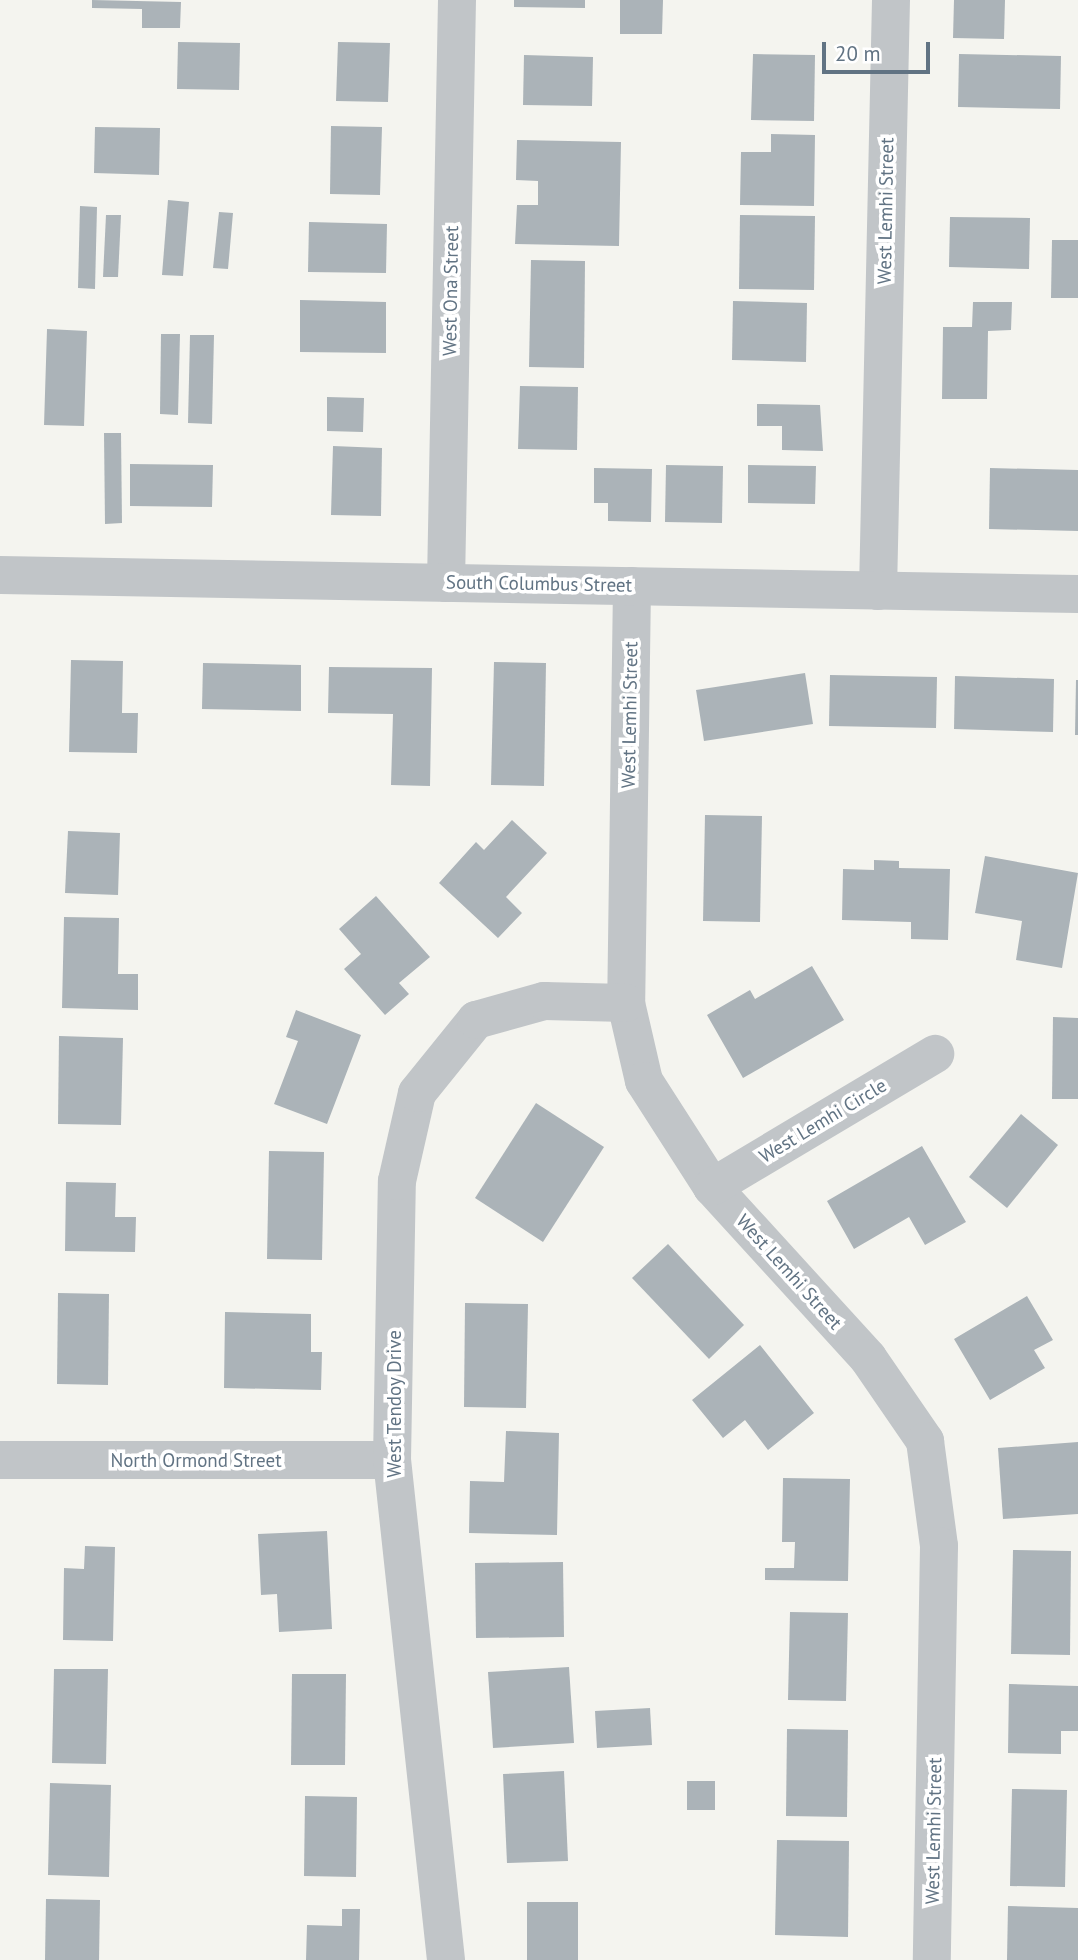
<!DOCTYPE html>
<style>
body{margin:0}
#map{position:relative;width:1078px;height:1960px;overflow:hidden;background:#f4f4ef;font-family:"PT Sans",sans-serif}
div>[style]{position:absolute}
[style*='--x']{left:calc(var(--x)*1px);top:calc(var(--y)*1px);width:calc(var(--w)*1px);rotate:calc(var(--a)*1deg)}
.building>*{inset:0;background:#abb3b8}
.minor>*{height:38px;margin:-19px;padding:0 19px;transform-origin:19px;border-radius:19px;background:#c1c5c8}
.tertiary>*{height:38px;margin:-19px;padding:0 19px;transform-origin:19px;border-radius:19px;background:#c1c5c8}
span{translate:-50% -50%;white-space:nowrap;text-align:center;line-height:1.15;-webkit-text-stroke:7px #fff;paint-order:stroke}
.street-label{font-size:19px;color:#617383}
.scale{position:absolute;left:822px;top:42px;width:108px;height:32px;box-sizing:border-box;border:4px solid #617383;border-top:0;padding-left:9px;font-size:21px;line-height:24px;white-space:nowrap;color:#617383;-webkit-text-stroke:5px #fff;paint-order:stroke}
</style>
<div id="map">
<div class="building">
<div style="clip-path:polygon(92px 0,181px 2px,180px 28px,142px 28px,142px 9px,92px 8px)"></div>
<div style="clip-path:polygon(514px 0,585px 0,585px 8px,514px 7px)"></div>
<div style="clip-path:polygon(620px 0,663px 0,662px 34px,620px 34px)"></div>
<div style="clip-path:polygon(954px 0,1005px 0,1004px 39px,953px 38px)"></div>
<div style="clip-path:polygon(178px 42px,240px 43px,239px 90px,177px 89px)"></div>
<div style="clip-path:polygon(338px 42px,390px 43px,388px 102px,336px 101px)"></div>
<div style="clip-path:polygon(753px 54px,815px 55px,814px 121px,751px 120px)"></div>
<div style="clip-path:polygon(959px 54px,1061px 56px,1060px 109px,958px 107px)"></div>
<div style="clip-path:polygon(524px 55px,593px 57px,592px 106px,523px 105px)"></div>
<div style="clip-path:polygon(331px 126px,382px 127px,380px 195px,330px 194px)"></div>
<div style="clip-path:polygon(95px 127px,160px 128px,159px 175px,94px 173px)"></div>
<div style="clip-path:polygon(771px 134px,815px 135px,814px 206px,740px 205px,741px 152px,771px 152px)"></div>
<div style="clip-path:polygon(517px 140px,621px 142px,619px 246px,515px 244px,517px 205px,538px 205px,538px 181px,516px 180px)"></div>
<div style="clip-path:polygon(168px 200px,189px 202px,183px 276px,162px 275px)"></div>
<div style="clip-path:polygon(80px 206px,97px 207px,95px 289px,78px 288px)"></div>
<div style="clip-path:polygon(219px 212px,233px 213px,228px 269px,213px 268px)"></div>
<div style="clip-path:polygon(106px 215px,121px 215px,118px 277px,103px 277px)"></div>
<div style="clip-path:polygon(740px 215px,815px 216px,814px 290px,739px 289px)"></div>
<div style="clip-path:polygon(950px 217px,1030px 218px,1029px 269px,949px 267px)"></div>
<div style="clip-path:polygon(309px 222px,387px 224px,386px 273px,308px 272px)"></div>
<div style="clip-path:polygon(1052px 240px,1078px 240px,1078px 298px,1051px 298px)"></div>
<div style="clip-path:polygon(531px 260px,585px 261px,584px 368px,529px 367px)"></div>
<div style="clip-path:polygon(300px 300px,386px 302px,386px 353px,300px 352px)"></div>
<div style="clip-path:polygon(733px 301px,807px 303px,806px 362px,732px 360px)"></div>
<div style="clip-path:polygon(973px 302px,1012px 302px,1011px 330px,988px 331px,987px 399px,942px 399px,943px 327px,972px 327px)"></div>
<div style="clip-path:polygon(47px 329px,87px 331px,84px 426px,44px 425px)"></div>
<div style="clip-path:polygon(161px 334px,180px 334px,178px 415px,160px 414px)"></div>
<div style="clip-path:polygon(190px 335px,214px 335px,212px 424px,188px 423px)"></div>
<div style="clip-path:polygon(520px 386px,578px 387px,577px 450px,518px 449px)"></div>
<div style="clip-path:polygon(327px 397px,364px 398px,363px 432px,327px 431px)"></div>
<div style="clip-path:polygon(757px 404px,820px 405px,823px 451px,782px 450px,782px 426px,757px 426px)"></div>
<div style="clip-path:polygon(104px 433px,121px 433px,122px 523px,105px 524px)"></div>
<div style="clip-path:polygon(333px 446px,382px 448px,381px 516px,331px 515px)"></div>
<div style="clip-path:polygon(130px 464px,213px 465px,212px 507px,130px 506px)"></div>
<div style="clip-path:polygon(666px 465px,723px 466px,722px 523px,665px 522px)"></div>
<div style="clip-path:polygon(748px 465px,816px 466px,815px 504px,748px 503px)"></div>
<div style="clip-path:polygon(594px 468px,652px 469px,651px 522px,608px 521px,608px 503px,594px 503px)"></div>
<div style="clip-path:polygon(990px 468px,1078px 470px,1078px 531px,989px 529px)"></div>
<div style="clip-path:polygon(71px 660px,123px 661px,122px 713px,138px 713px,137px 753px,69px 752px)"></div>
<div style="clip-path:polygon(494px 662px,546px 663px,544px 786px,491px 785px)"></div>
<div style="clip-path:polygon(203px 663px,301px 665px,301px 711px,202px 709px)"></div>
<div style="clip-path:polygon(329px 667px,432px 668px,430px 786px,391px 785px,393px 714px,328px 713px)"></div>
<div style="clip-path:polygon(805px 673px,813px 724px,704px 741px,696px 690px)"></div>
<div style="clip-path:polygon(830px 675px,937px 677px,936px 728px,829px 726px)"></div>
<div style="clip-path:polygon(955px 676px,1054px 679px,1053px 732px,954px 729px)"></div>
<div style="clip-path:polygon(1076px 680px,1078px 680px,1078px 735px,1075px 735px)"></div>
<div style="clip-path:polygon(705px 815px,762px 816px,760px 922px,703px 921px)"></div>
<div style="clip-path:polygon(512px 820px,547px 853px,506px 897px,522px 913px,498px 938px,439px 883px,476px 842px,484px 850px)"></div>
<div style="clip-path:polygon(68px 831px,120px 833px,118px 895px,65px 893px)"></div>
<div style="clip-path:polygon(985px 856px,1078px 873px,1062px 968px,1016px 960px,1022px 921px,975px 913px)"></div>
<div style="clip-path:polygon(874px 860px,899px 861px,899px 868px,950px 869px,948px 940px,911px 939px,911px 922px,842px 920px,843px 869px,874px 870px)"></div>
<div style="clip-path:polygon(376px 896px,430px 957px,399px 983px,409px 994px,385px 1015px,344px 969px,361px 954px,339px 929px)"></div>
<div style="clip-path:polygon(64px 917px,119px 918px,118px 974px,138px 974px,138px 1010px,62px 1008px)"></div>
<div style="clip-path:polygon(812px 966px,844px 1020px,743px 1078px,707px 1015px,750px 990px,755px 999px)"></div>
<div style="clip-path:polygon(296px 1010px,361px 1035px,327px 1124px,274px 1104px,298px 1041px,286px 1037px)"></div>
<div style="clip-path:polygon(1053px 1017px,1078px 1018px,1078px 1099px,1052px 1099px)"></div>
<div style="clip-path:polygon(59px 1036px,123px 1038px,121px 1125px,58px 1124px)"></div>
<div style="clip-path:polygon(536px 1103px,604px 1147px,543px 1242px,475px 1198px)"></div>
<div style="clip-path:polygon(1021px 1114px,1058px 1145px,1007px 1208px,969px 1177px)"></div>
<div style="clip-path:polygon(922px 1146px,966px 1222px,925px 1245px,909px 1217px,854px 1249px,827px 1201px)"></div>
<div style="clip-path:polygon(269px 1151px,324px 1152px,322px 1260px,267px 1259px)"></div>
<div style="clip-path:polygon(66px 1182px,116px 1183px,115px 1217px,136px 1217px,135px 1252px,65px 1251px)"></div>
<div style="clip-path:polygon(668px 1244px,744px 1325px,709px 1359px,632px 1278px)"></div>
<div style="clip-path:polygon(58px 1293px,109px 1294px,108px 1385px,57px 1384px)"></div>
<div style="clip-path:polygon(1027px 1296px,1053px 1340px,1034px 1350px,1045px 1368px,990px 1400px,954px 1339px)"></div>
<div style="clip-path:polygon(465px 1303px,528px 1304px,526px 1408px,464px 1407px)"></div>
<div style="clip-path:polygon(225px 1312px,311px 1314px,311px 1352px,322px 1352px,321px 1390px,224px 1388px)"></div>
<div style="clip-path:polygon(760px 1345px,814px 1413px,768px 1450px,745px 1420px,723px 1438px,692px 1400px)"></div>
<div style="clip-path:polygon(506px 1431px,559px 1433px,557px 1535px,469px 1533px,470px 1481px,504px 1482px)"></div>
<div style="clip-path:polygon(1078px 1442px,1078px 1514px,1003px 1519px,998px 1448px)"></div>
<div style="clip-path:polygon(783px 1478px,850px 1479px,848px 1581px,765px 1580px,765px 1568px,794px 1568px,795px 1542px,782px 1542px)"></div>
<div style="clip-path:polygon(327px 1531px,332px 1629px,279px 1632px,277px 1594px,261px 1595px,258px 1534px)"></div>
<div style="clip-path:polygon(85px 1546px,115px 1547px,113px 1641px,63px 1640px,64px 1568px,84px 1569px)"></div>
<div style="clip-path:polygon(1013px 1550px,1071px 1551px,1070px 1655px,1011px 1654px)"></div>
<div style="clip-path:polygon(563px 1562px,564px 1637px,476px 1638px,475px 1563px)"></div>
<div style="clip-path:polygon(790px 1612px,848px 1613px,846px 1701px,788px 1700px)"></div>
<div style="clip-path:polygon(569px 1667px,574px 1743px,493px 1748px,488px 1672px)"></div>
<div style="clip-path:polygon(54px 1669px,108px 1669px,106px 1764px,52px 1763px)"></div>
<div style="clip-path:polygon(292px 1674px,346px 1674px,345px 1765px,291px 1765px)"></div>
<div style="clip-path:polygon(1009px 1684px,1078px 1686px,1078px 1731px,1061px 1731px,1061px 1754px,1008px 1753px)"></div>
<div style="clip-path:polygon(650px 1708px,652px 1745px,597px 1748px,595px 1711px)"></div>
<div style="clip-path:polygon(787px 1729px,848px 1730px,847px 1817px,786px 1816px)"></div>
<div style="clip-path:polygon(564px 1771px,568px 1861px,507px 1863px,503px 1774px)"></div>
<div style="clip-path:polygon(687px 1781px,715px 1781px,715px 1810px,687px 1810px)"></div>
<div style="clip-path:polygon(50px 1783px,111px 1785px,109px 1877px,48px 1875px)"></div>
<div style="clip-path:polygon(1012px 1789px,1067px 1790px,1065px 1887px,1010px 1886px)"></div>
<div style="clip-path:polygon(305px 1796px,357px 1797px,356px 1877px,304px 1876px)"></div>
<div style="clip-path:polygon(777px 1840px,849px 1841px,848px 1937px,775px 1935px)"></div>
<div style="clip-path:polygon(46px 1899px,100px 1900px,99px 1960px,45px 1960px)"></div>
<div style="clip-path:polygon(527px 1902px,578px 1902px,578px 1960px,527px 1960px)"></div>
<div style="clip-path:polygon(1008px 1906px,1078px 1908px,1078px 1960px,1007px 1960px)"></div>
<div style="clip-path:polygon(342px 1909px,360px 1909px,359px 1960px,306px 1960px,307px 1925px,342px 1926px)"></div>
</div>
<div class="minor">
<div style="--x:446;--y:583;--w:583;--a:-88.92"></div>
<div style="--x:632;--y:586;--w:417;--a:90.8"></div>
<div style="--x:626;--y:1003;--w:80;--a:77"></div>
<div style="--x:644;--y:1081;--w:126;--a:57.3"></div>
<div style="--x:712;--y:1187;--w:231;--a:47.6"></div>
<div style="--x:868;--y:1358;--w:101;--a:55.5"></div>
<div style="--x:925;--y:1441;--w:106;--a:82.4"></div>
<div style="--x:939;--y:1546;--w:414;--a:91"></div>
<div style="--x:878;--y:591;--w:591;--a:-88.74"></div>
<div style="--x:712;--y:1187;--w:260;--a:-30.8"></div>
<div style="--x:0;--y:1460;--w:392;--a:0"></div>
<div style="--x:446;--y:1960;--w:503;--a:-96.16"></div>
<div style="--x:392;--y:1460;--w:279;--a:-89"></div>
<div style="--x:397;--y:1181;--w:90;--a:-77.2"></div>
<div style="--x:417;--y:1093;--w:94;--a:-51.1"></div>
<div style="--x:476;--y:1020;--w:71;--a:-15.6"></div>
<div style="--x:544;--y:1001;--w:82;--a:1.4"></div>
</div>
<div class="tertiary">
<div style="--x:0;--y:575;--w:1078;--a:1.01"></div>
</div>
<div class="street-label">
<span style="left:886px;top:211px;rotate:-89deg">West Lemhi Street</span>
<span style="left:451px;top:291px;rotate:-89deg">West Ona Street</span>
<span style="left:539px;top:584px;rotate:1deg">South Columbus Street</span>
<span style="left:630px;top:715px;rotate:-89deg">West Lemhi Street</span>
<span style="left:823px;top:1121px;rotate:-31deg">West Lemhi Circle</span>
<span style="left:789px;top:1272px;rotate:48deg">West Lemhi Street</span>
<span style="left:395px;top:1404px;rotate:-90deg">West Tendoy Drive</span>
<span style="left:196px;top:1461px">North Ormond Street</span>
<span style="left:934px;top:1831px;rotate:-89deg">West Lemhi Street</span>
</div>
<div class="scale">20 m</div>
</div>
